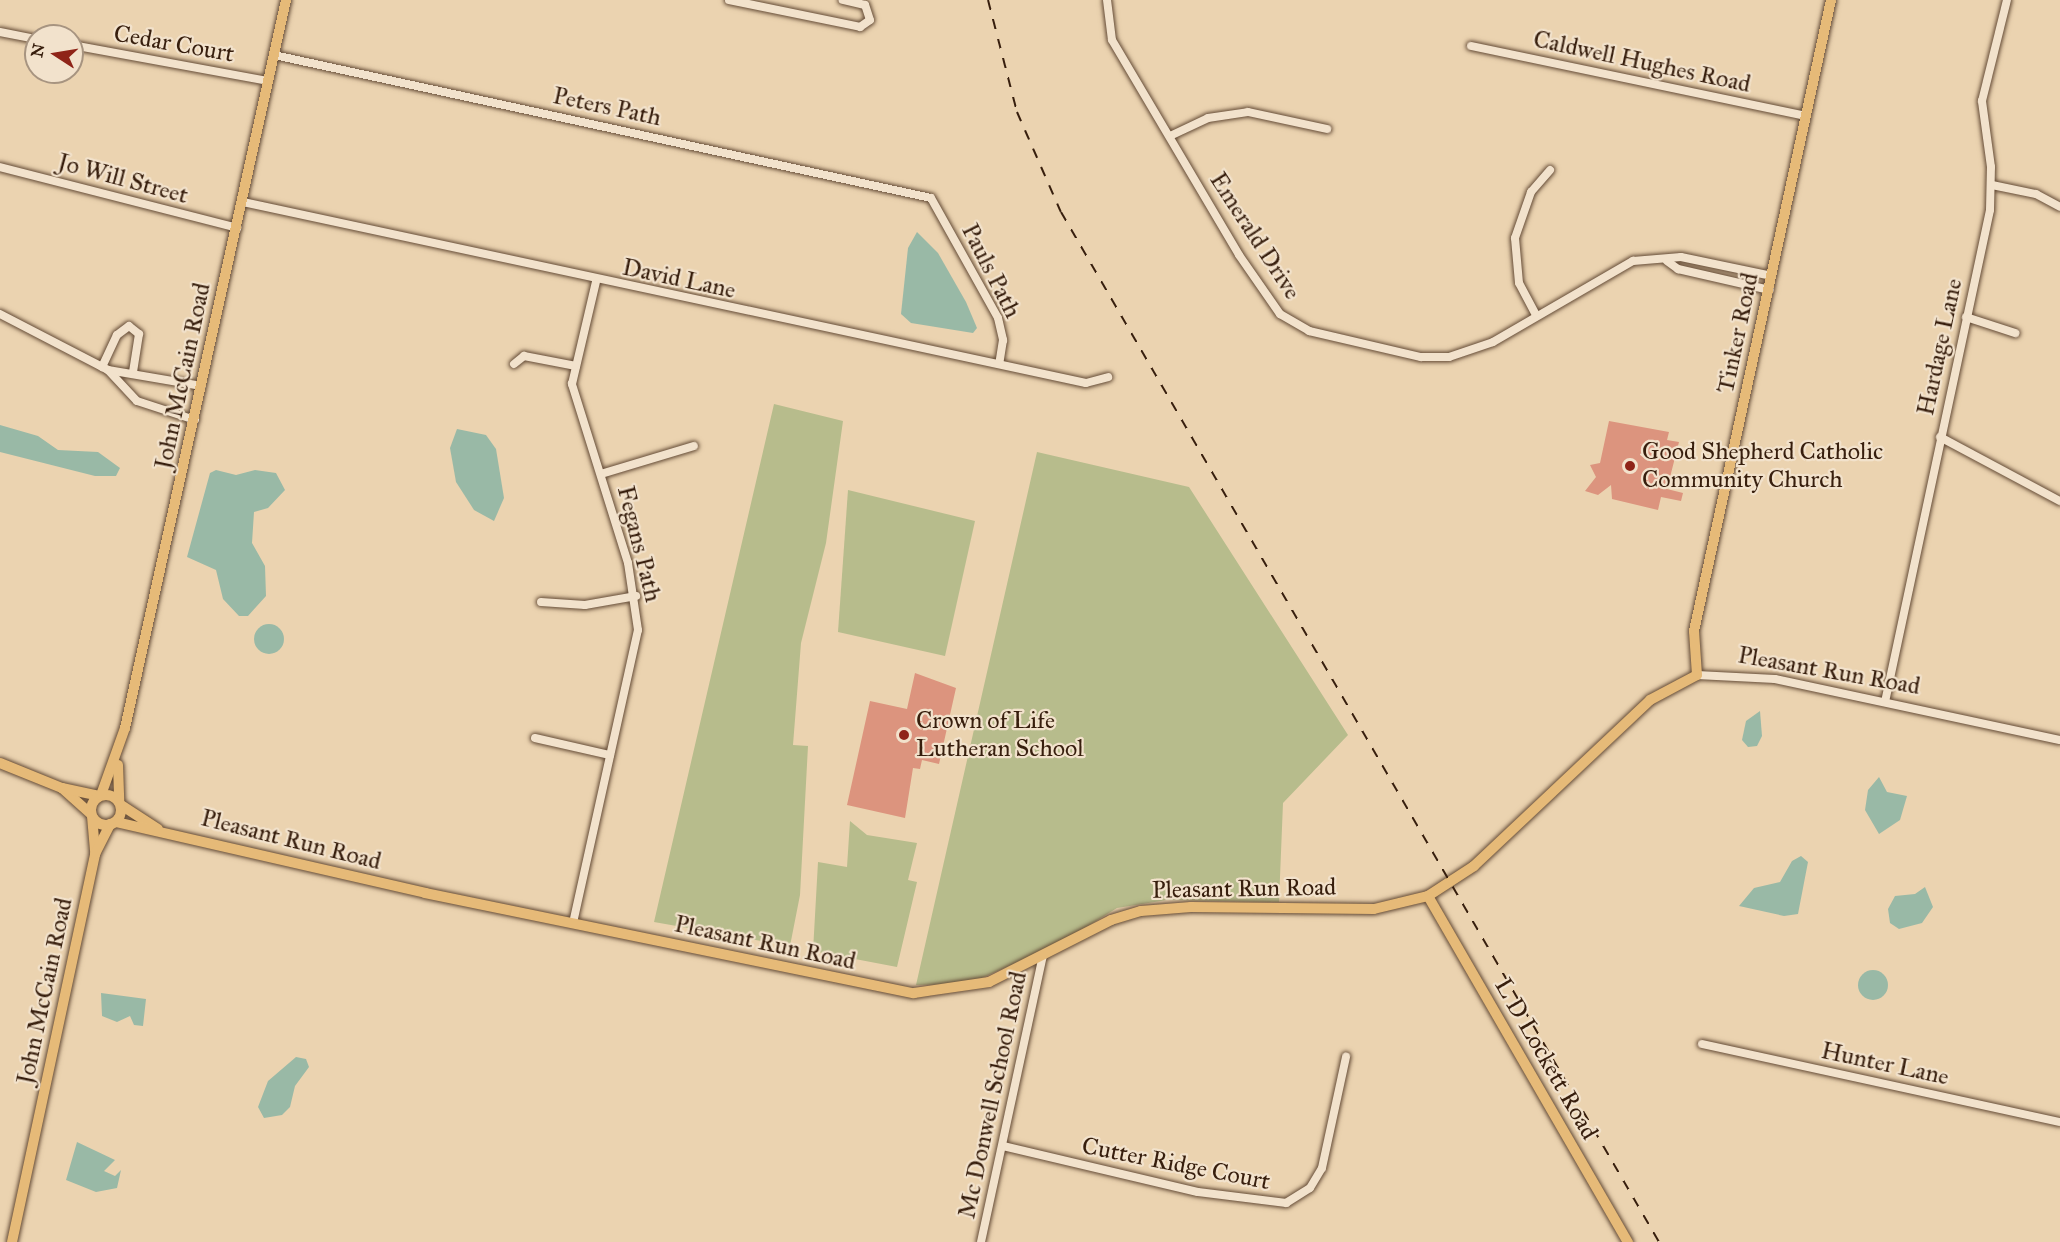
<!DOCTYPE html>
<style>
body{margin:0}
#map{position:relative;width:2060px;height:1242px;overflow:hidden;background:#ebd3b0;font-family:"IM FELL Great Primer",serif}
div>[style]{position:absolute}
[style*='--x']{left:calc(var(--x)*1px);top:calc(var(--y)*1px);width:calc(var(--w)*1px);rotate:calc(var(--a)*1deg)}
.green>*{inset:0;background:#b7bc8c}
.water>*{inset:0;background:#99b9a6}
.round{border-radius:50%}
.building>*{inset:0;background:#dc947e}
.roads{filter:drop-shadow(0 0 2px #644b36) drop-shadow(0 0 2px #644b36)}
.minor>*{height:8px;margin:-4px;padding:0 4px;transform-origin:4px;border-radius:4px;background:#f2e2cc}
.major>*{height:10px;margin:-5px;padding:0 5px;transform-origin:5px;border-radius:5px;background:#e6ba78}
.major>.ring{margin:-5px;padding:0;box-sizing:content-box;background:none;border:10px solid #e6ba78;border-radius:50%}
.rail>*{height:2px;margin-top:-1px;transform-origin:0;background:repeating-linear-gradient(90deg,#371e0d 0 10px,transparent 0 20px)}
.dots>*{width:16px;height:16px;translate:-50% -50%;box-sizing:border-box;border:3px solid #f2e2cc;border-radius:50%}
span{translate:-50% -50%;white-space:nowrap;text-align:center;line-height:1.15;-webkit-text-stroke:4.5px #f2e2cc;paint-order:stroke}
.street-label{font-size:24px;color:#371e0d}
.poi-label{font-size:24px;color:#371e0d}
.left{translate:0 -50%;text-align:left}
.north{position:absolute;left:24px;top:24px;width:60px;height:60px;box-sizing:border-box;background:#f2e2cc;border:2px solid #a79480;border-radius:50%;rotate:282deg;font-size:16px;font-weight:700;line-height:24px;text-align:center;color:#371e0d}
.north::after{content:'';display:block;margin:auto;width:21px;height:27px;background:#8f2418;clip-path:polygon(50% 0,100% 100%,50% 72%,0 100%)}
</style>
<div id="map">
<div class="green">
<div style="clip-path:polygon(774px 404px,843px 421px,826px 543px,801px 643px,793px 745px,808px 746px,800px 895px,790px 946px,654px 922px)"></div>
<div style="clip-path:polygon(1037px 452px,1189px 487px,1348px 735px,1283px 803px,1279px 902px,1167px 900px,1117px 908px,1057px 945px,968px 984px,916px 985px)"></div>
<div style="clip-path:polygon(848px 490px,975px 521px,945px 656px,838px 632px)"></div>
<div style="clip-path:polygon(850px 821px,867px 835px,917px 843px,908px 880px,917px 882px,897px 967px,813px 951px,818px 862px,847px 867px)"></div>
</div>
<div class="water">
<div style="clip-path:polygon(917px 232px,938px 253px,966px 302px,977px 328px,973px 333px,911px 323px,901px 314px,908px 248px)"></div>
<div style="clip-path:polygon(0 425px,38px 436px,58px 450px,98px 452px,120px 468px,116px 476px,95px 476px,0 452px)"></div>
<div style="clip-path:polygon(457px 429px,486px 435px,496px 449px,504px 498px,494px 521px,474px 510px,456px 482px,450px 448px)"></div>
<div style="clip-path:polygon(216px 470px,236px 475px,255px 470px,276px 473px,285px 490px,268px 508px,254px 512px,252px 543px,265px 566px,266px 596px,248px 616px,239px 616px,223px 599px,216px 570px,187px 557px,210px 473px)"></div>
<div class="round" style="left:254px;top:624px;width:30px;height:30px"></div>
<div style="clip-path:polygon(1760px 711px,1762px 736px,1757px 746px,1748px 747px,1742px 740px,1746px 721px)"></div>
<div style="clip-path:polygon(1879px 777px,1887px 792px,1907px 796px,1900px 820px,1879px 834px,1865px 810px,1868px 790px)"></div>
<div style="clip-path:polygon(1801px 856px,1808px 862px,1798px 914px,1784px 916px,1739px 906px,1754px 888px,1780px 882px,1792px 861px)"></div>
<div style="clip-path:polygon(1925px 887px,1933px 907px,1922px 923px,1899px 929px,1890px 923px,1888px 909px,1895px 896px,1915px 894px)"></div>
<div class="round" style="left:1858px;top:970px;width:30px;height:30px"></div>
<div style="clip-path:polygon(101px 993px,146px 999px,143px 1026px,134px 1025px,130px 1016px,117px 1022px,102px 1016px)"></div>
<div style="clip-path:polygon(296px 1057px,306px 1059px,309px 1067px,295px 1086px,290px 1107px,282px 1115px,264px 1118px,258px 1107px,268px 1081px)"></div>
<div style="clip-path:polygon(77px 1142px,115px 1160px,104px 1171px,115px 1176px,121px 1170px,117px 1188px,96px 1192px,66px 1180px)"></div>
</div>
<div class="building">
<div style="clip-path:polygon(1609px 421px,1669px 432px,1667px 440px,1679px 442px,1667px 489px,1683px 493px,1681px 501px,1661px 497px,1658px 510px,1612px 499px,1611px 485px,1598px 495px,1585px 491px,1596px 477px,1590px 465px,1600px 463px)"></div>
<div style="clip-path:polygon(915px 673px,956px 688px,939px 764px,922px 760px,920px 769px,913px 768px,905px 818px,847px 805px,870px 701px,907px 709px)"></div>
</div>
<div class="roads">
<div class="minor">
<div style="--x:729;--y:0;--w:134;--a:11.6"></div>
<div style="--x:860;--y:27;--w:12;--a:-35"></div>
<div style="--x:870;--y:20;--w:16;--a:-108"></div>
<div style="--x:865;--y:5;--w:23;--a:-167"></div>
<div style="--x:1107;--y:0;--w:40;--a:82.9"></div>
<div style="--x:1112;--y:40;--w:250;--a:59.4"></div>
<div style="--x:1239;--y:255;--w:72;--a:55.2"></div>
<div style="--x:1280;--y:314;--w:34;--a:30"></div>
<div style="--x:1309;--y:331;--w:115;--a:13.1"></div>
<div style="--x:1421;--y:357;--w:28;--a:0"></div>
<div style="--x:1449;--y:357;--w:46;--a:-18.8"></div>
<div style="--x:1493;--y:342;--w:162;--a:-30.1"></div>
<div style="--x:1633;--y:261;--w:48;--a:-4.8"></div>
<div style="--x:1681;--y:257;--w:93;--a:11.8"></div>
<div style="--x:0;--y:32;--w:37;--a:11"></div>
<div style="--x:72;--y:45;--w:200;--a:10.4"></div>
<div style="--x:1471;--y:46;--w:342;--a:11.8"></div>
<div style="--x:274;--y:55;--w:672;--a:12.28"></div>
<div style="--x:931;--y:198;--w:137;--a:60.8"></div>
<div style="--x:998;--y:318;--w:23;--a:77"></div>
<div style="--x:1003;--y:340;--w:24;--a:99"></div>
<div style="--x:1170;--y:136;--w:42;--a:-25.3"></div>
<div style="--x:1208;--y:118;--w:40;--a:-8.5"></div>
<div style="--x:1248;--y:112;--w:81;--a:12.1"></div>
<div style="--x:0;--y:167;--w:245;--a:14.4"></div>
<div style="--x:1992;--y:185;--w:45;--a:11.6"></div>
<div style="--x:2036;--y:194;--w:27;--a:28"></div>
<div style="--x:243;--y:202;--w:862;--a:12.12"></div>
<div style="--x:1086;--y:383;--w:23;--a:-15"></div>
<div style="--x:1667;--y:261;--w:14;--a:36"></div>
<div style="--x:1678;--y:269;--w:94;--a:12.9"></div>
<div style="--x:0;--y:314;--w:122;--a:27.4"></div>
<div style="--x:108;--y:370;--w:95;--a:9.7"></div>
<div style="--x:1536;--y:315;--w:36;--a:-118"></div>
<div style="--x:1519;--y:283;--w:45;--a:-95.1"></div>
<div style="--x:1515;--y:238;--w:49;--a:-70.8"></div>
<div style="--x:1531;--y:192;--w:29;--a:-49"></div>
<div style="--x:1966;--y:317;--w:52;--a:18.1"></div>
<div style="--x:514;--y:364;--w:13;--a:-39"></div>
<div style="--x:524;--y:356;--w:53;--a:10.9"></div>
<div style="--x:102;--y:367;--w:35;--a:-65"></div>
<div style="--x:117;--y:335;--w:15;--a:-37"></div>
<div style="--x:129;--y:326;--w:13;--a:39"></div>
<div style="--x:139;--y:334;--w:37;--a:99"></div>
<div style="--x:108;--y:370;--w:42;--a:46.9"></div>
<div style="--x:137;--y:401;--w:61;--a:18.1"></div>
<div style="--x:1940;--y:437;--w:136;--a:28.1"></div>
<div style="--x:601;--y:474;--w:97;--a:-16.8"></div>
<div style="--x:541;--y:602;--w:44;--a:3.9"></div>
<div style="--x:585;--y:605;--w:52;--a:-10"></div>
<div style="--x:1697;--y:675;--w:78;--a:2.9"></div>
<div style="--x:1775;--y:679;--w:291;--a:12.1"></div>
<div style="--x:1885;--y:702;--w:503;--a:-77.95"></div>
<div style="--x:1990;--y:210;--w:43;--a:-88.7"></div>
<div style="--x:1991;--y:167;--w:67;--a:-97.8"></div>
<div style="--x:1982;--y:101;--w:104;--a:-76.1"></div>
<div style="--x:535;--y:738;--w:77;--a:12.8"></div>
<div style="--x:573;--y:923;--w:300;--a:-77.5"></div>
<div style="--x:638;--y:630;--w:68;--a:-98.5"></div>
<div style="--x:628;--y:563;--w:188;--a:-107.4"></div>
<div style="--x:572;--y:384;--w:105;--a:-76.8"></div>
<div style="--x:1702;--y:1044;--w:366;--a:12.3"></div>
<div style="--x:1003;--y:1146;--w:200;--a:13.3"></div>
<div style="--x:1198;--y:1192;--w:89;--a:7.1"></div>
<div style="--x:1286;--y:1203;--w:28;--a:-32"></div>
<div style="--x:1310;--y:1188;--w:23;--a:-59"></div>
<div style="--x:1322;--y:1168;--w:114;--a:-77.8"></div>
<div style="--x:981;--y:1242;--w:293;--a:-77.8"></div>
</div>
<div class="major">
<div style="--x:0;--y:763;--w:67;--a:22"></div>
<div style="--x:62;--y:788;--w:39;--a:42"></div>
<div style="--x:118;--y:765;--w:36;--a:88"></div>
<div style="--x:62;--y:788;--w:38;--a:12"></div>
<div class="ring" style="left:91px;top:795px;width:20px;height:20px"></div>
<div style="--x:101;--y:795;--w:71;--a:-70.3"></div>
<div style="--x:125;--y:728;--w:746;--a:-77.53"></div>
<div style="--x:121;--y:805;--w:44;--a:33"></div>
<div style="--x:92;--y:816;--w:38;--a:85"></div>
<div style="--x:116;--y:822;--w:317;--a:12.9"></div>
<div style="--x:425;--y:893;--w:499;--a:11.6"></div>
<div style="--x:914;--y:993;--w:76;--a:-8.3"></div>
<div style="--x:989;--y:982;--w:137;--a:-26.9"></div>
<div style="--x:1111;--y:920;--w:31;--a:-17"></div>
<div style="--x:1141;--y:911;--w:50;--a:-4.6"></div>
<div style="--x:1191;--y:907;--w:183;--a:0.6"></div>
<div style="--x:1374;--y:909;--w:56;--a:-13.5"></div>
<div style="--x:1428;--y:896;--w:55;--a:-33.1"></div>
<div style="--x:1474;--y:866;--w:242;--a:-43.3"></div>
<div style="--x:1650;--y:700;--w:53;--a:-28"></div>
<div style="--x:1697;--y:675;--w:44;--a:-93.9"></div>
<div style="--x:1694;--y:631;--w:646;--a:-77.75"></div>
<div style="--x:1428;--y:896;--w:400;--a:60"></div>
<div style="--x:12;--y:1242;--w:397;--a:-77.9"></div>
<div style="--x:95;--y:854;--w:34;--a:-63"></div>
</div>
</div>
<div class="rail">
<div style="--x:988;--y:0;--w:116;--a:75.5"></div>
<div style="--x:1017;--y:112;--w:109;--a:66.3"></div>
<div style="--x:1061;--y:212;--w:1191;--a:59.86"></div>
</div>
<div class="dots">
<div style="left:1630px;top:466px;background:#8f2418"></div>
<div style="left:904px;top:735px;background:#8f2418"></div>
</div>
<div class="street-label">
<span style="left:174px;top:44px;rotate:10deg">Cedar Court</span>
<span style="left:1642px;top:62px;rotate:12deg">Caldwell Hughes Road</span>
<span style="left:607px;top:107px;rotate:12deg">Peters Path</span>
<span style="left:123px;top:179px;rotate:15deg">Jo Will Street</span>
<span style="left:1255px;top:236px;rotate:57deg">Emerald Drive</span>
<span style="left:991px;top:271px;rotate:63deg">Pauls Path</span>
<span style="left:679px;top:279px;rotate:12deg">David Lane</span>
<span style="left:1738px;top:333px;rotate:-78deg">Tinker Road</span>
<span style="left:1940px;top:347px;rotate:-78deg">Hardage Lane</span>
<span style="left:183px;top:376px;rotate:-78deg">John McCain Road</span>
<span style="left:639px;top:544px;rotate:76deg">Fegans Path</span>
<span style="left:1829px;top:671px;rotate:10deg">Pleasant Run Road</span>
<span style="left:291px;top:840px;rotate:14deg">Pleasant Run Road</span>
<span style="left:1244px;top:889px;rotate:-1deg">Pleasant Run Road</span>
<span style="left:765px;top:943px;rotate:12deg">Pleasant Run Road</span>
<span style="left:45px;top:991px;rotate:-78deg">John McCain Road</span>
<span style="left:1546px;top:1059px;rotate:60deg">L D Lockett Road</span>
<span style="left:1885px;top:1064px;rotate:12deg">Hunter Lane</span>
<span style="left:993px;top:1095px;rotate:-78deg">Mc Donwell School Road</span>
<span style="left:1176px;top:1164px;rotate:11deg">Cutter Ridge Court</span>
</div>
<div class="poi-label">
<span class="left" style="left:1642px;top:466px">Good Shepherd Catholic<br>Community Church</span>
<span class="left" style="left:916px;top:735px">Crown of Life<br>Lutheran School</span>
</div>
<div class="north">N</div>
</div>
